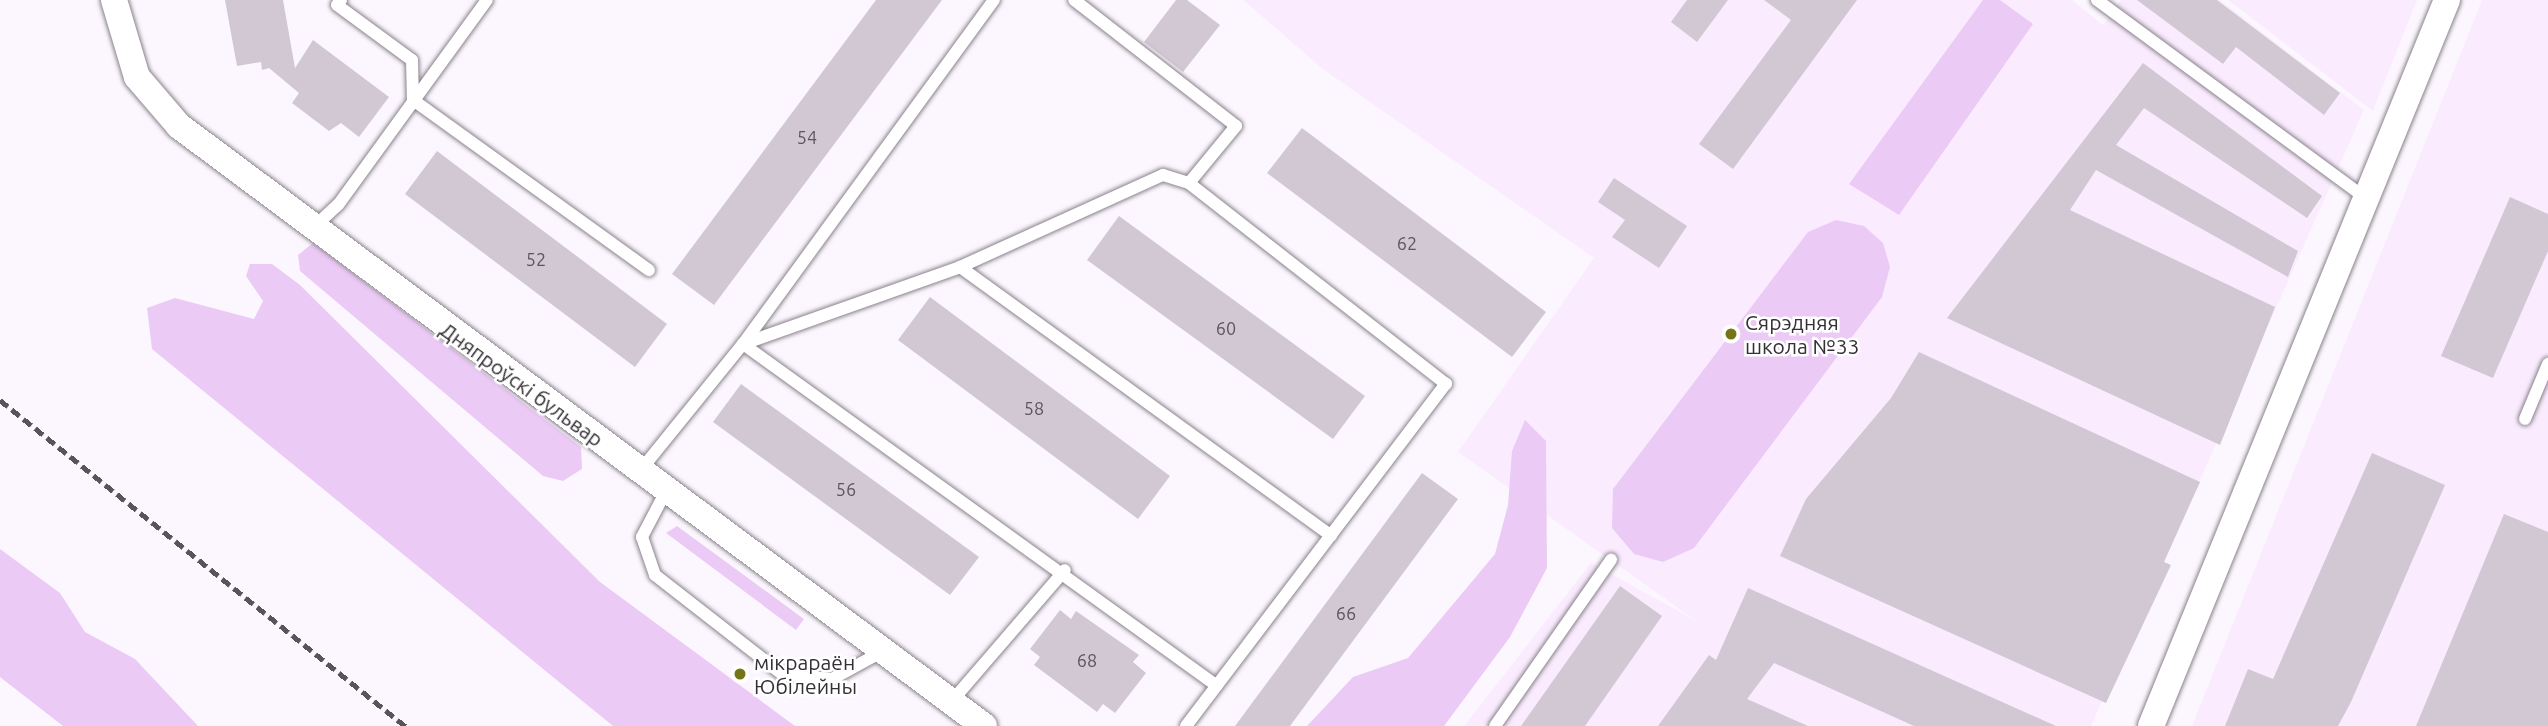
<!DOCTYPE html>
<meta charset="utf-8">
<style>
body{margin:0}
#map{position:relative;width:2548px;height:726px;overflow:hidden;background:#fcf7fe;font-family:Ubuntu,sans-serif}
div>[style]{position:absolute}
[style*='--x']{left:calc(var(--x)*1px);top:calc(var(--y)*1px);width:calc(var(--w)*1px);rotate:calc(var(--a)*1deg)}
.built>*{inset:0;background:#faecfe}
.green>*{inset:0;background:#ebcaf6}
.building>*{inset:0;background:#d1c8d4}
.roads{filter:drop-shadow(0 0 2px #8a828c) drop-shadow(0 0 2px #8a828c)}
.lane>*{height:12px;margin:-6px;padding:0 6px;transform-origin:6px;border-radius:6px;background:#fff}
.street>*{height:26px;margin:-13px;padding:0 13px;transform-origin:13px;border-radius:13px;background:#fff}
.rail>*{height:5px;margin-top:-2.5px;transform-origin:0;background:repeating-linear-gradient(90deg,#585459 0 10px,transparent 0 15px)}
.dots>*{width:19px;height:19px;translate:-50% -50%;box-sizing:border-box;border:4px solid #fff;border-radius:50%}
span{translate:-50% -50%;white-space:nowrap;text-align:center;line-height:1.15;-webkit-text-stroke:5px #fff;paint-order:stroke}
.number-label{font-size:18px;color:#5b565d}
.number-label span{-webkit-text-stroke-width:0}
.poi-label{font-size:21px;color:#343035}
.left{translate:0 -50%;text-align:left}
.street-label{font-size:21px;color:#343035}
</style>
<div id="map">
<div class="built">
<div style="clip-path:polygon(1243px 0,2072px 0,2103px 25px,2121px 0,2220px 0,2364px 110px,2091px 726px,1464px 726px,1591px 563px,1695px 620px,1458px 452px,1594px 258px,1324px 70px)"></div>
<div style="clip-path:polygon(2228px 0,2417px 0,2373px 111px)"></div>
<div style="clip-path:polygon(2482px 0,2548px 0,2548px 726px,2192px 726px)"></div>
</div>
<div class="green">
<div style="clip-path:polygon(1983px 0,2000px 0,2033px 24px,1899px 215px,1849px 184px)"></div>
<div style="clip-path:polygon(1836px 220px,1864px 226px,1883px 243px,1890px 267px,1882px 297px,1694px 548px,1663px 562px,1634px 554px,1612px 528px,1613px 489px,1808px 232px)"></div>
<div style="clip-path:polygon(313px 243px,581px 447px,582px 469px,563px 481px,543px 476px,300px 271px,298px 255px)"></div>
<div style="clip-path:polygon(250px 264px,272px 264px,300px 285px,600px 582px,795px 726px,613px 726px,152px 349px,147px 308px,175px 298px,254px 319px,263px 301px,246px 276px)"></div>
<div style="clip-path:polygon(1525px 420px,1546px 441px,1547px 568px,1510px 637px,1444px 726px,1307px 726px,1353px 677px,1408px 658px,1495px 554px,1508px 505px,1512px 451px)"></div>
<div style="clip-path:polygon(677px 526px,804px 619px,796px 630px,666px 533px)"></div>
<div style="clip-path:polygon(0 549px,60px 593px,85px 632px,135px 659px,198px 726px,63px 726px,0 677px)"></div>
</div>
<div class="building">
<div style="clip-path:polygon(225px 0,283px 0,295px 68px,313px 40px,389px 97px,359px 137px,341px 123px,329px 131px,292px 103px,299px 93px,269px 68px,262px 70px,261px 62px,237px 66px)"></div>
<div style="clip-path:polygon(876px 0,942px 0,714px 305px,672px 274px)"></div>
<div style="clip-path:polygon(1176px 0,1187px 0,1220px 25px,1183px 72px,1144px 42px)"></div>
<div style="clip-path:polygon(1687px 0,1728px 0,1697px 42px,1671px 22px)"></div>
<div style="clip-path:polygon(1764px 0,1857px 0,1733px 169px,1699px 144px,1791px 20px)"></div>
<div style="clip-path:polygon(2137px 0,2217px 0,2340px 93px,2324px 115px,2236px 47px,2223px 64px)"></div>
<div style="clip-path:polygon(2143px 63px,2322px 196px,2307px 218px,2144px 108px,2116px 145px,2298px 251px,2288px 277px,2096px 170px,2070px 210px,2275px 307px,2220px 445px,1947px 318px)"></div>
<div style="clip-path:polygon(1302px 128px,1546px 312px,1512px 357px,1267px 173px)"></div>
<div style="clip-path:polygon(437px 151px,667px 324px,635px 367px,405px 194px)"></div>
<div style="clip-path:polygon(1614px 178px,1687px 226px,1659px 268px,1612px 237px,1625px 220px,1598px 202px)"></div>
<div style="clip-path:polygon(2510px 197px,2548px 214px,2548px 251px,2493px 378px,2441px 356px)"></div>
<div style="clip-path:polygon(1119px 216px,1365px 396px,1333px 439px,1087px 260px)"></div>
<div style="clip-path:polygon(930px 297px,1170px 476px,1138px 519px,898px 340px)"></div>
<div style="clip-path:polygon(1919px 352px,2200px 482px,2164px 562px,2171px 565px,2106px 703px,1780px 556px,1806px 499px,1891px 398px)"></div>
<div style="clip-path:polygon(741px 384px,979px 557px,950px 595px,713px 422px)"></div>
<div style="clip-path:polygon(2372px 453px,2445px 485px,2351px 702px,2338px 726px,2225px 726px,2248px 669px,2273px 679px)"></div>
<div style="clip-path:polygon(1422px 473px,1458px 499px,1290px 726px,1235px 726px)"></div>
<div style="clip-path:polygon(2504px 514px,2548px 532px,2548px 726px,2416px 726px)"></div>
<div style="clip-path:polygon(1620px 586px,1662px 616px,1585px 726px,1521px 726px)"></div>
<div style="clip-path:polygon(1748px 588px,2056px 726px,1914px 726px,1774px 663px,1747px 699px,1808px 726px,1658px 726px,1709px 655px,1716px 660px)"></div>
<div style="clip-path:polygon(1060px 610px,1071px 619px,1076px 611px,1139px 655px,1133px 662px,1146px 673px,1115px 713px,1103px 704px,1097px 712px,1034px 665px,1040px 657px,1030px 649px)"></div>
</div>
<div class="roads">
<div class="lane">
<div style="--x:341;--y:0;--w:6;--a:129"></div>
<div style="--x:337;--y:5;--w:93;--a:36.3"></div>
<div style="--x:412;--y:60;--w:40;--a:88.6"></div>
<div style="--x:413;--y:100;--w:291;--a:35.8"></div>
<div style="--x:2097;--y:0;--w:335;--a:36.4"></div>
<div style="--x:314;--y:227;--w:33;--a:-43"></div>
<div style="--x:338;--y:205;--w:253;--a:-54"></div>
<div style="--x:960;--y:267;--w:458;--a:35.9"></div>
<div style="--x:743;--y:344;--w:230;--a:-19.5"></div>
<div style="--x:960;--y:267;--w:223;--a:-24.4"></div>
<div style="--x:1163;--y:175;--w:27;--a:17"></div>
<div style="--x:1189;--y:183;--w:74;--a:-50.5"></div>
<div style="--x:1236;--y:126;--w:205;--a:-142.1"></div>
<div style="--x:743;--y:344;--w:584;--a:35.81"></div>
<div style="--x:2525;--y:419;--w:60;--a:-67.3"></div>
<div style="--x:640;--y:471;--w:164;--a:-51"></div>
<div style="--x:743;--y:344;--w:426;--a:-53.9"></div>
<div style="--x:666;--y:491;--w:52;--a:117.6"></div>
<div style="--x:642;--y:537;--w:40;--a:71.1"></div>
<div style="--x:655;--y:575;--w:161;--a:37.9"></div>
<div style="--x:782;--y:674;--w:50;--a:5.7"></div>
<div style="--x:832;--y:679;--w:60;--a:-28.7"></div>
<div style="--x:951;--y:702;--w:174;--a:-49.2"></div>
<div style="--x:1186;--y:726;--w:430;--a:-52.8"></div>
<div style="--x:1446;--y:384;--w:326;--a:-142"></div>
<div style="--x:1495;--y:726;--w:203;--a:-55.1"></div>
</div>
<div class="street">
<div style="--x:114;--y:0;--w:80;--a:73.4"></div>
<div style="--x:137;--y:77;--w:65;--a:49.4"></div>
<div style="--x:179;--y:126;--w:1004;--a:36.7"></div>
<div style="--x:2151;--y:726;--w:784;--a:-67.82"></div>
</div>
</div>
<div class="rail">
<div style="--x:0;--y:400;--w:520;--a:38.83"></div>
</div>
<div class="dots">
<div style="left:1731px;top:334px;background:#767419"></div>
<div style="left:740px;top:674px;background:#767419"></div>
</div>
<div class="number-label">
<span style="left:807px;top:137px">54</span>
<span style="left:1407px;top:243px">62</span>
<span style="left:536px;top:259px">52</span>
<span style="left:1226px;top:328px">60</span>
<span style="left:1034px;top:408px">58</span>
<span style="left:846px;top:489px">56</span>
<span style="left:1346px;top:613px">66</span>
<span style="left:1087px;top:660px">68</span>
</div>
<div class="poi-label">
<span class="left" style="left:1745px;top:334px">Сярэдняя<br>школа №33</span>
<span class="left" style="left:754px;top:674px">мікрараён<br>Юбілейны</span>
</div>
<div class="street-label">
<span style="left:522px;top:384px;rotate:36deg">Дняпроўскі бульвар</span>
</div>
</div>
